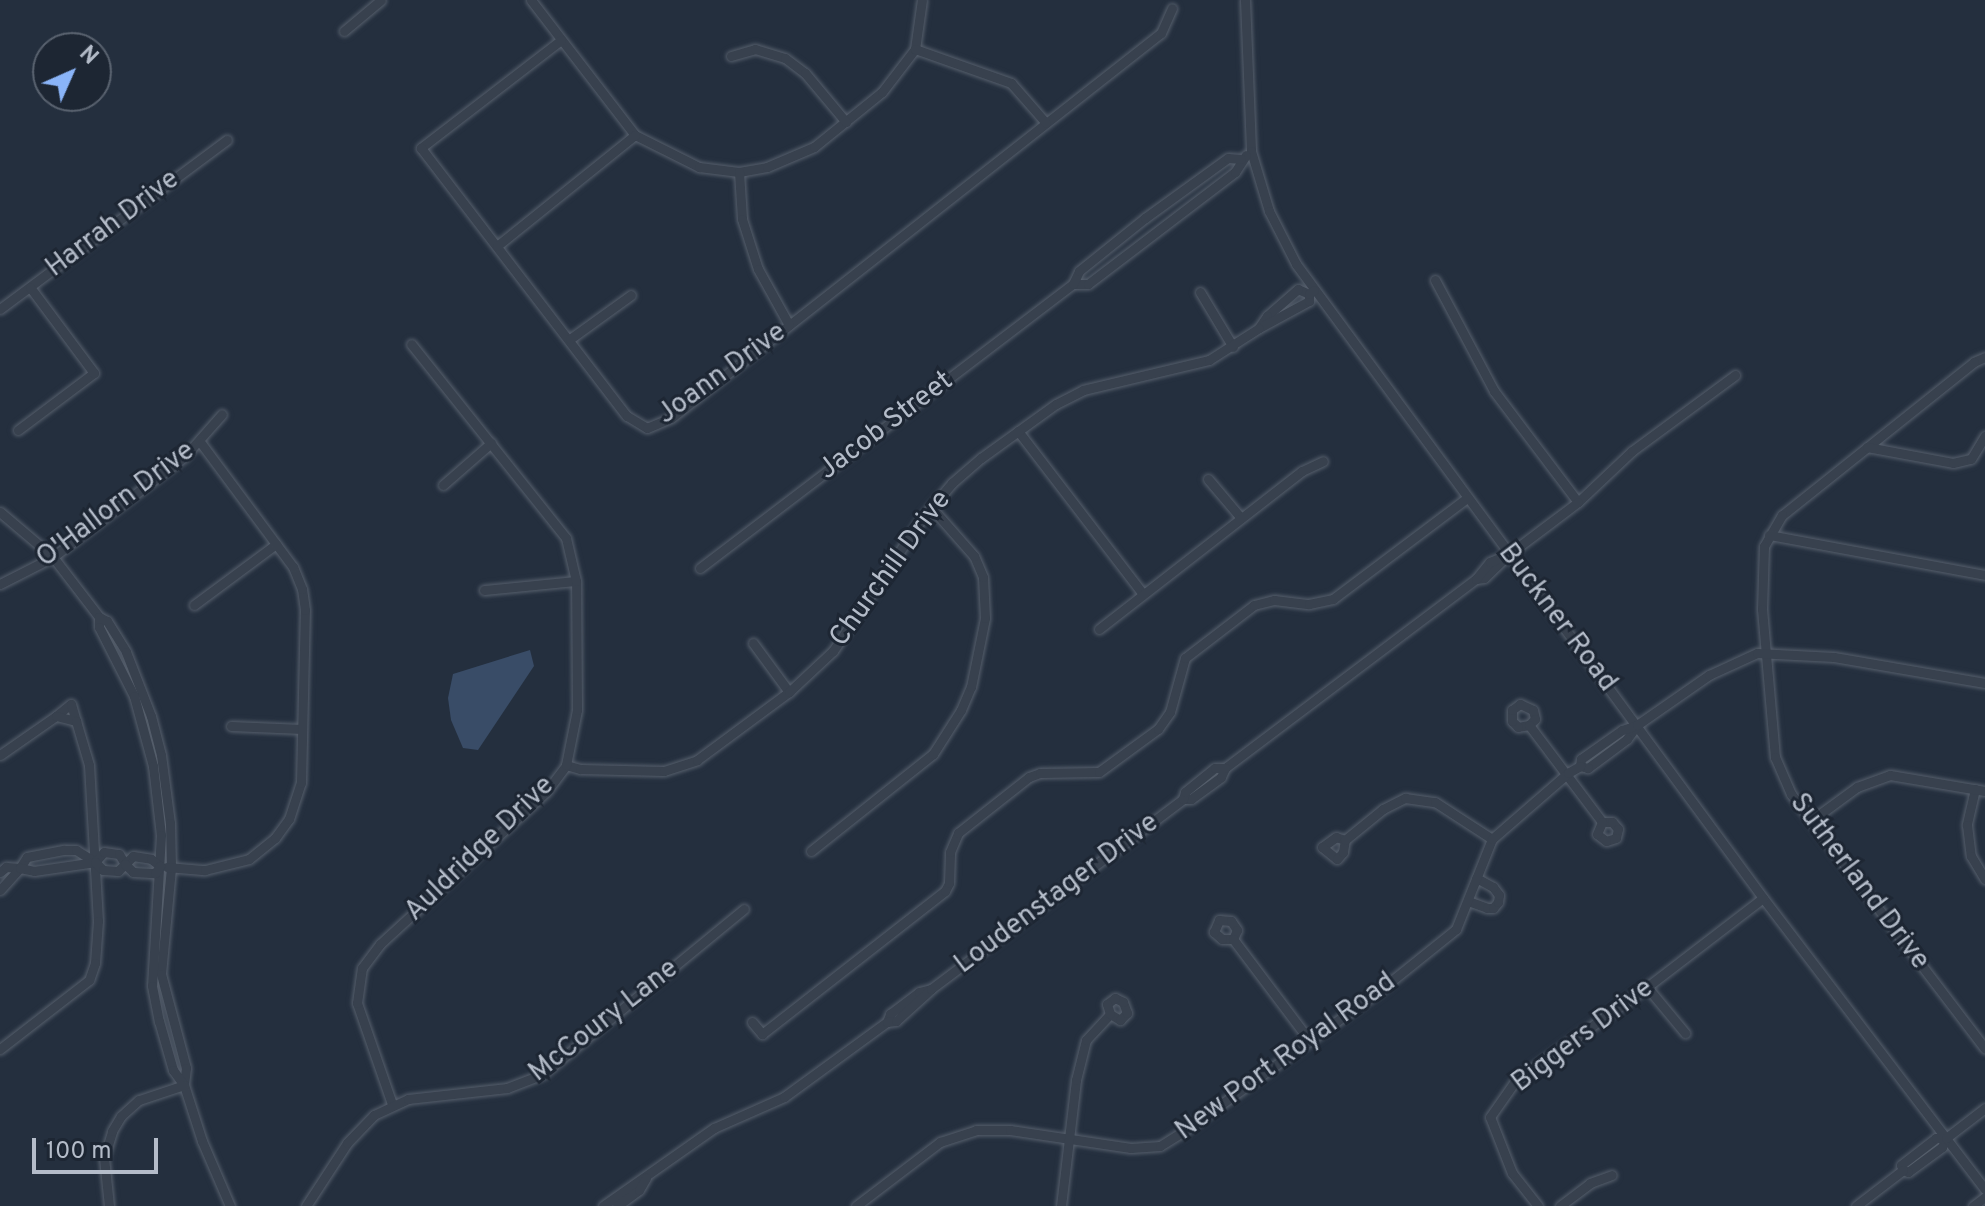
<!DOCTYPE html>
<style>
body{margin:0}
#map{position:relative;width:1985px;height:1206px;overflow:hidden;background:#242f3e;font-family:Overpass,sans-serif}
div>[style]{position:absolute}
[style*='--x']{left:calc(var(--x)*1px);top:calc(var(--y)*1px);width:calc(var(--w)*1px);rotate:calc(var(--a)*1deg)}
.water>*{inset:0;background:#394c67}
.roads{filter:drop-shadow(0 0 2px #565f6c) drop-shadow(0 0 2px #565f6c)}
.minor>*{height:9px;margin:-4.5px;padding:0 4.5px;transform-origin:4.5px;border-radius:4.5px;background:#38414e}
span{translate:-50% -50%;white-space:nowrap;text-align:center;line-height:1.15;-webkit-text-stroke:6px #1d2633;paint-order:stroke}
.street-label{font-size:28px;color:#b4bcc9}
.north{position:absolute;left:32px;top:32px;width:80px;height:80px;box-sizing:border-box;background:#1d2633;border:2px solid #59626f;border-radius:50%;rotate:45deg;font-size:22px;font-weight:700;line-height:32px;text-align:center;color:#b4bcc9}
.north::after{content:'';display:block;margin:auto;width:28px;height:36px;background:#8ab4f8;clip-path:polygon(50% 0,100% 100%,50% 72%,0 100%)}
.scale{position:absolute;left:32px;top:1138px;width:126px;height:36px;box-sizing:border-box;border:4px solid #b4bcc9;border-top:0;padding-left:10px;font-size:24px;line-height:28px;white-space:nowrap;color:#b4bcc9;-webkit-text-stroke:6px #1d2633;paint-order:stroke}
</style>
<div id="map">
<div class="water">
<div style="clip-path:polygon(530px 650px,534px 666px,478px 750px,463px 748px,451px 720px,448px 698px,453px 674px)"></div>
</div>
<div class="roads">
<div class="minor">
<div style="--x:531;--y:0;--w:170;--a:52.4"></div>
<div style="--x:635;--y:135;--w:72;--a:26.6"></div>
<div style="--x:699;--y:167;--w:40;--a:7.1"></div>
<div style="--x:739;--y:172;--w:28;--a:-10"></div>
<div style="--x:767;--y:167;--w:51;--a:-23.1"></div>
<div style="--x:814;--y:147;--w:87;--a:-39"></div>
<div style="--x:882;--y:92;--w:54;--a:-52.5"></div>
<div style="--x:915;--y:49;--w:49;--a:-81.9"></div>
<div style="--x:1245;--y:0;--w:151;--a:87.7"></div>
<div style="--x:1251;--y:151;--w:63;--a:73.3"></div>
<div style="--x:1269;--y:211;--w:59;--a:63"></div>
<div style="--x:1296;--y:264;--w:787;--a:53.62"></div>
<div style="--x:1763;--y:898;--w:366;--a:52.7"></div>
<div style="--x:344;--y:31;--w:48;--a:-40"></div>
<div style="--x:561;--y:40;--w:177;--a:142.4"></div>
<div style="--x:421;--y:148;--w:338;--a:52.5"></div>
<div style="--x:627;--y:416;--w:23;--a:31"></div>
<div style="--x:647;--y:428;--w:26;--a:-23"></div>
<div style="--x:671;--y:418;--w:623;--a:-38.16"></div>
<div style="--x:1161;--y:33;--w:27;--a:-66"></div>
<div style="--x:915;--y:49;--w:102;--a:19.5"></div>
<div style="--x:1011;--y:83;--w:53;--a:48.8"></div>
<div style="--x:731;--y:56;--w:25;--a:-16"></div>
<div style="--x:755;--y:49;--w:31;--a:17"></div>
<div style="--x:785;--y:58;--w:25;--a:37"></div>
<div style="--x:805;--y:73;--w:64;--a:50.1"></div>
<div style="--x:739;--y:172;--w:47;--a:86.3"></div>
<div style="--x:742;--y:219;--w:52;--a:72.3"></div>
<div style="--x:758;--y:269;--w:64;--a:61"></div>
<div style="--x:497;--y:246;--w:177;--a:-38.8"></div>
<div style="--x:1435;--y:280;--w:126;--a:62"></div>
<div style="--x:1494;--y:391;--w:139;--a:52.9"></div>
<div style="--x:1578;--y:502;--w:74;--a:-43.4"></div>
<div style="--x:1632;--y:451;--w:128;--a:-36.4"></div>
<div style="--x:1073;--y:284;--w:15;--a:0"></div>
<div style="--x:1088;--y:284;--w:185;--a:-37.3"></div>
<div style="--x:1235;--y:172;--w:20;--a:-57"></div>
<div style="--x:1200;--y:292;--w:64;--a:59"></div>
<div style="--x:1309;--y:294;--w:12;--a:-156"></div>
<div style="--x:1298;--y:289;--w:41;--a:138.9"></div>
<div style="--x:1267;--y:316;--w:14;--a:124"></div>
<div style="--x:1259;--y:328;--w:57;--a:-28.4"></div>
<div style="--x:1309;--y:301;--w:7;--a:-90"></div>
<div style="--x:1309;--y:294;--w:6;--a:-39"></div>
<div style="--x:0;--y:309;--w:283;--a:-36.7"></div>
<div style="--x:570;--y:339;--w:75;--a:-35.8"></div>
<div style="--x:1985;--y:357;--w:12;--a:156"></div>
<div style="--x:1974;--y:362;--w:246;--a:141.4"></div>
<div style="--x:1782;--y:515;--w:36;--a:120"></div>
<div style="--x:1764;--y:546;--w:63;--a:91.8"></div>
<div style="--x:1762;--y:609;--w:149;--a:85"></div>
<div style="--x:1775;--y:757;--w:40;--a:66.6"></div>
<div style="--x:1791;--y:794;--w:320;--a:52.7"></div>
<div style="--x:18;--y:430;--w:95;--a:-36.9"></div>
<div style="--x:94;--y:373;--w:107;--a:-126.7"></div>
<div style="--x:1018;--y:431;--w:205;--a:52.5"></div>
<div style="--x:1867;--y:447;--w:87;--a:10.5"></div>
<div style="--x:1953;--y:463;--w:18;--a:-13"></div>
<div style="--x:1971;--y:459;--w:27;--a:-59"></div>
<div style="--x:1208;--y:479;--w:51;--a:49.8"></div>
<div style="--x:443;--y:485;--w:64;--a:-41.2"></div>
<div style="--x:0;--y:512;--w:70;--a:40.3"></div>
<div style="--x:53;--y:557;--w:76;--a:52.5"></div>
<div style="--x:99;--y:617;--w:9;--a:27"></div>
<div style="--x:107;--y:621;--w:36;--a:58"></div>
<div style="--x:126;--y:652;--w:69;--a:68.7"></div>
<div style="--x:151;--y:716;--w:40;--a:75.6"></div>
<div style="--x:161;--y:755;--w:69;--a:82.5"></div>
<div style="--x:170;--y:823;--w:45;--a:88.7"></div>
<div style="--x:171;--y:868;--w:106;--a:95.4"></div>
<div style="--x:161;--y:974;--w:97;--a:75.1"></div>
<div style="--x:186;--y:1068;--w:17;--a:97"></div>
<div style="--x:1769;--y:535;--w:220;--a:10.5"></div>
<div style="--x:700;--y:568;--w:469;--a:-37.3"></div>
<div style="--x:1073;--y:284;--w:14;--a:-65"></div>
<div style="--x:1079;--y:271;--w:85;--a:-38.8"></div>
<div style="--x:1145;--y:218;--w:102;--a:-35.9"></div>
<div style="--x:1228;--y:158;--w:13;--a:4"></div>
<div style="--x:1476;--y:579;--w:8;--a:-7"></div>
<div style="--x:1484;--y:578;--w:35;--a:-44"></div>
<div style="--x:1509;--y:554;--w:86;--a:-37"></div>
<div style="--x:0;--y:584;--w:59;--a:-27"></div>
<div style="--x:53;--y:557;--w:165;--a:-37.4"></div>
<div style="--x:184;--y:457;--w:57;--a:-48.5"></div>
<div style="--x:484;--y:590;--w:92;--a:-5.6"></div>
<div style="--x:194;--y:605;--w:102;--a:-36.6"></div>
<div style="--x:99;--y:617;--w:10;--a:90"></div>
<div style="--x:99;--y:627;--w:77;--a:63.1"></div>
<div style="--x:134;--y:696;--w:73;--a:74.8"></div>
<div style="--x:153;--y:766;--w:69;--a:83.4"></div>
<div style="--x:161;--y:835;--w:151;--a:93.4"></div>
<div style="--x:152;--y:986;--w:36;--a:79"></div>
<div style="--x:159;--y:1021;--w:51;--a:74.1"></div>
<div style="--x:173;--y:1070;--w:19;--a:54"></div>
<div style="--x:184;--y:1085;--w:59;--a:72.2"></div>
<div style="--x:202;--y:1141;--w:71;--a:66.7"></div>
<div style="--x:1099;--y:629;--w:257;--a:-37.9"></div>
<div style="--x:1302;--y:471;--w:23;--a:-25"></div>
<div style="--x:753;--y:643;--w:61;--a:53.7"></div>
<div style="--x:56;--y:716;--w:19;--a:-39"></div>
<div style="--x:71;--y:704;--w:18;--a:74"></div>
<div style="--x:1529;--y:725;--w:11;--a:170"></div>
<div style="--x:1518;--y:727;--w:8;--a:-135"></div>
<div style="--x:1512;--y:721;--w:11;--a:-90"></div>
<div style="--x:1512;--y:710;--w:10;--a:-37"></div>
<div style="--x:1520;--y:704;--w:14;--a:25"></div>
<div style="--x:1533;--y:710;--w:9;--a:77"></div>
<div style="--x:1535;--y:719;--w:8;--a:135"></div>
<div style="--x:1529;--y:725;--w:121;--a:53"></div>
<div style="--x:1602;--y:822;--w:10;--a:0"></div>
<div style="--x:1612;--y:822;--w:9;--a:49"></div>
<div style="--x:1618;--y:829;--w:9;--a:103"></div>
<div style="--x:1616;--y:838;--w:10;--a:163"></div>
<div style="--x:1606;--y:841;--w:11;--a:-142"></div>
<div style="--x:1597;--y:834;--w:13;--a:-67"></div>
<div style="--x:1637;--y:725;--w:17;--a:126"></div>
<div style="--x:1627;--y:739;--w:49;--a:143.4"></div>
<div style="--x:1588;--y:768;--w:8;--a:-166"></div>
<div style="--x:1580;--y:766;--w:7;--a:-82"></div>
<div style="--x:1581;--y:759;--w:50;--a:-35.3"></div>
<div style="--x:1622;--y:730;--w:16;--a:-18"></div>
<div style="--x:1637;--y:725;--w:88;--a:-34.8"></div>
<div style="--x:1709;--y:675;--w:53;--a:-24.6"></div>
<div style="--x:1757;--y:653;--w:77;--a:3"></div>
<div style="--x:1834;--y:657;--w:153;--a:9.8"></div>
<div style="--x:231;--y:726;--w:71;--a:2.4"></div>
<div style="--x:0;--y:755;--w:68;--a:-34.9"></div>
<div style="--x:56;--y:716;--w:21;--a:14"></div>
<div style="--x:76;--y:721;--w:46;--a:73.5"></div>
<div style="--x:89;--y:765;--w:156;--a:86.7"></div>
<div style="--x:98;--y:921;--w:42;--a:94.1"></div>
<div style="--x:95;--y:963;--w:18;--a:109"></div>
<div style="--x:89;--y:980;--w:113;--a:142.2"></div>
<div style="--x:566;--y:765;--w:15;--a:16"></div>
<div style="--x:580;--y:769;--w:84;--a:1.4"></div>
<div style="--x:664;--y:771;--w:35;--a:-18"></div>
<div style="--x:697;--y:760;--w:114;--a:-36.5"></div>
<div style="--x:789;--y:692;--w:60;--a:-43"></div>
<div style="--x:833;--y:651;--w:156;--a:-56.2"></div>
<div style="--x:920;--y:521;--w:50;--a:-49.9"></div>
<div style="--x:952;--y:483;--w:38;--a:-41"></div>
<div style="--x:981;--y:458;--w:92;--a:-35.8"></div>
<div style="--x:1056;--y:404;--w:30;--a:-27"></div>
<div style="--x:1083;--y:390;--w:130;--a:-13.4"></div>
<div style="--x:1209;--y:360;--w:59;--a:-32.6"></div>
<div style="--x:1975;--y:789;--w:37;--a:103"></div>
<div style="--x:1967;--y:825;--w:31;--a:83"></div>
<div style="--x:1971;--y:856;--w:27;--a:59"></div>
<div style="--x:1183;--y:799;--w:8;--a:0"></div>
<div style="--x:1191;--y:799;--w:37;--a:-36"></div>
<div style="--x:1221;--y:777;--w:10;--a:-66"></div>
<div style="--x:1225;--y:768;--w:314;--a:-37"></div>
<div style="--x:1476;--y:579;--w:22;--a:-51"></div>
<div style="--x:1490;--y:562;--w:21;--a:-23"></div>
<div style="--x:1812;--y:820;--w:56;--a:-36.3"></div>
<div style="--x:1857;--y:787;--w:35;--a:-20"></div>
<div style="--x:1890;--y:775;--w:96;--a:9.6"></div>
<div style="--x:1345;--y:840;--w:9;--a:-162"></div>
<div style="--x:1336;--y:837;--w:17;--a:144"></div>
<div style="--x:1322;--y:847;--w:19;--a:39"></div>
<div style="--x:1337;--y:859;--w:9;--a:-49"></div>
<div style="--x:1343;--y:852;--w:12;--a:-81"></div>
<div style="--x:1345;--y:840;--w:49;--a:-39.2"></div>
<div style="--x:1383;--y:809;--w:25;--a:-27"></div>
<div style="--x:1405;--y:798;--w:30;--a:8"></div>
<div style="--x:1435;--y:802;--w:68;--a:33"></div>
<div style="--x:811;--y:851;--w:156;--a:-38.5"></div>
<div style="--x:933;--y:754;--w:52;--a:-57.5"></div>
<div style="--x:961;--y:710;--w:25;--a:-67"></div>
<div style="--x:971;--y:687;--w:70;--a:-78.5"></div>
<div style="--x:985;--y:618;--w:41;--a:-92.8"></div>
<div style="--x:983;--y:577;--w:23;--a:-113"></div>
<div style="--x:974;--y:556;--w:65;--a:-131.3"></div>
<div style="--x:167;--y:867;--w:38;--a:5"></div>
<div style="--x:205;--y:870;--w:45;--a:-14"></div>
<div style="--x:249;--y:859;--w:33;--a:-39"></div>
<div style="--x:275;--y:838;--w:24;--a:-54"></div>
<div style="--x:289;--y:819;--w:38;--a:-72"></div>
<div style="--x:301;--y:783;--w:173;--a:-88.7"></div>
<div style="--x:305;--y:610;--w:21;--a:-98"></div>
<div style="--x:302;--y:589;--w:24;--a:-112"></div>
<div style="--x:293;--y:567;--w:156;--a:-126.6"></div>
<div style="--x:0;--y:872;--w:8;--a:-40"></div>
<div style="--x:6;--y:867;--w:14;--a:4"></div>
<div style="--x:20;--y:868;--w:13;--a:-58"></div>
<div style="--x:27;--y:857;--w:38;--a:-11"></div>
<div style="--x:64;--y:850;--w:12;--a:0"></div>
<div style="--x:76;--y:850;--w:22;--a:32"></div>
<div style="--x:95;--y:862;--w:13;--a:-48"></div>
<div style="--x:104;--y:852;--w:15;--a:8"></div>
<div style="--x:119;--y:854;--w:12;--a:59"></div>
<div style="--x:125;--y:864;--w:11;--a:-45"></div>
<div style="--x:133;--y:856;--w:18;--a:9"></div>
<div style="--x:151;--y:859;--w:11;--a:38"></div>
<div style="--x:0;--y:890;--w:30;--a:-48"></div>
<div style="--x:20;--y:868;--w:14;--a:12"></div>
<div style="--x:34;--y:871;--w:62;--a:-8.4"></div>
<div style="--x:95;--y:862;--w:11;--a:45"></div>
<div style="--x:103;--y:870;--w:15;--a:4"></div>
<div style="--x:118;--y:871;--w:10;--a:-45"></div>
<div style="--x:125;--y:864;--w:11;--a:45"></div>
<div style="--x:133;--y:872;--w:22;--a:3"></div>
<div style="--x:155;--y:873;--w:9;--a:-54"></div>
<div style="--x:1468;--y:901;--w:20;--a:20"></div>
<div style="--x:1487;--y:908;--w:6;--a:0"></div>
<div style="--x:1493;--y:908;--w:8;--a:-50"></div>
<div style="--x:1498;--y:902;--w:7;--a:-82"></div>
<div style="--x:1499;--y:895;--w:10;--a:-127"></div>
<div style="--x:1493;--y:887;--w:19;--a:-152"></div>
<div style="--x:1233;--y:939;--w:11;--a:180"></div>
<div style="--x:1222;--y:939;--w:11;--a:-139"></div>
<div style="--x:1214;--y:932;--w:13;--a:-67"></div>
<div style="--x:1219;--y:920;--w:12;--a:5"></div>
<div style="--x:1231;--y:921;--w:11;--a:56"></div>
<div style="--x:1237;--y:930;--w:10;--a:114"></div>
<div style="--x:1233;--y:939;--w:126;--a:53"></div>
<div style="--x:1647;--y:987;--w:60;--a:50.4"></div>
<div style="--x:752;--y:1022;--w:16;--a:50"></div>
<div style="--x:762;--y:1034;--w:232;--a:-38"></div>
<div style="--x:945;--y:891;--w:9;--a:-63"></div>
<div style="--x:949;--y:883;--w:31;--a:-88"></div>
<div style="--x:950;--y:852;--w:21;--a:-67"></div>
<div style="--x:958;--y:833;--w:90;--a:-38.3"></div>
<div style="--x:1029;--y:777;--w:12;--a:-20"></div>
<div style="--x:1040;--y:773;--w:59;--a:-1"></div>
<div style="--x:1099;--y:772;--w:73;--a:-36.1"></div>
<div style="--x:1158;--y:729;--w:21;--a:-55"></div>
<div style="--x:1170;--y:712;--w:56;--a:-74.5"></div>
<div style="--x:1185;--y:658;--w:87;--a:-37.5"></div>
<div style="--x:1254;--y:605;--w:21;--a:-14"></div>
<div style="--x:1274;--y:600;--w:35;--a:7"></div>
<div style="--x:1309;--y:604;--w:25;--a:-12"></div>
<div style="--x:1333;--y:599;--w:168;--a:-37"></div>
<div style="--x:887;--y:1022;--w:9;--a:-69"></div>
<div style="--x:890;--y:1014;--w:36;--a:-37"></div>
<div style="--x:919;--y:992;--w:12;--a:-14"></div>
<div style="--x:392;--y:1104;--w:107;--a:-109.1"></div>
<div style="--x:357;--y:1003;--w:35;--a:-82"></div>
<div style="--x:362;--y:968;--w:30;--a:-53"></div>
<div style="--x:380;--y:944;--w:225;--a:-42.5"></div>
<div style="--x:546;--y:792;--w:34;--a:-53"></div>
<div style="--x:566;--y:765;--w:56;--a:-78.7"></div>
<div style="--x:577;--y:710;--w:129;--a:-90.4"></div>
<div style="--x:576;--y:581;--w:44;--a:-103.1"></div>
<div style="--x:566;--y:538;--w:248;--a:-128.6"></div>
<div style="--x:1946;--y:1138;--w:10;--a:114"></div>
<div style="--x:1942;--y:1147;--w:42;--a:143.7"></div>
<div style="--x:1908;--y:1172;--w:5;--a:-158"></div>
<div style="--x:1903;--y:1170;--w:5;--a:-112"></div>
<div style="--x:1901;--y:1165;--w:44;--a:-37.6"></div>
<div style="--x:1936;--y:1138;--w:10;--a:0"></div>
<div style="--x:1946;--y:1138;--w:49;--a:-37.6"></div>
<div style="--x:109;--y:1206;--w:48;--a:-95.9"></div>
<div style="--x:104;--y:1158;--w:28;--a:-73"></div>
<div style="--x:112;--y:1131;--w:17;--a:-59"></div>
<div style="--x:121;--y:1116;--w:24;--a:-42"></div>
<div style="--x:139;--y:1100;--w:47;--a:-18.4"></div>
<div style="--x:306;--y:1206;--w:75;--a:-56.9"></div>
<div style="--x:347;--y:1143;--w:39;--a:-46"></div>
<div style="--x:374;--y:1115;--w:38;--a:-25"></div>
<div style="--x:408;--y:1099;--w:100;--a:-6.3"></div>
<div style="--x:507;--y:1088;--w:39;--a:-21"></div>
<div style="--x:543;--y:1074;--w:260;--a:-39.4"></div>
<div style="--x:603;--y:1206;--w:136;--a:-35.1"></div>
<div style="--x:714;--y:1128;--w:77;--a:-23.9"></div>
<div style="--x:784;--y:1097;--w:127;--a:-36.1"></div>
<div style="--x:887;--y:1022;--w:9;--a:-6"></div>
<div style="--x:896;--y:1021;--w:47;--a:-42.4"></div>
<div style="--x:931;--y:989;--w:316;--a:-37"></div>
<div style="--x:1183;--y:799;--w:7;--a:-74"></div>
<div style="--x:1185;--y:792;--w:38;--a:-39"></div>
<div style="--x:1215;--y:768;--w:10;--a:0"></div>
<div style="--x:617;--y:1206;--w:27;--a:-36"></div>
<div style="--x:639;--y:1190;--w:14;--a:-60"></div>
<div style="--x:856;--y:1206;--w:106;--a:-37.3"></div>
<div style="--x:940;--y:1142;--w:38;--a:-18"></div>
<div style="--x:976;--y:1130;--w:34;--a:0"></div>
<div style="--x:1010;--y:1130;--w:122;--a:8.5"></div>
<div style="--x:1131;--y:1148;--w:29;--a:-4"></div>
<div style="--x:1160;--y:1146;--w:28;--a:-32"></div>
<div style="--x:1184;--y:1131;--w:240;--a:-35.7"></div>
<div style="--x:1379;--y:991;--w:99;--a:-38.8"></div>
<div style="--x:1456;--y:929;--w:97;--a:-68.2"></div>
<div style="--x:1492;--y:839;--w:101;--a:-41"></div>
<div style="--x:1568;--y:773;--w:14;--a:-30"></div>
<div style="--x:1061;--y:1206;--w:127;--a:-83.2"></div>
<div style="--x:1076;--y:1080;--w:41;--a:-76"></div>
<div style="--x:1086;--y:1040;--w:35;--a:-47"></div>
<div style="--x:1110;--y:1014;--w:12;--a:31"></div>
<div style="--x:1120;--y:1020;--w:10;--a:-45"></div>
<div style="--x:1127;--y:1013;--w:12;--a:-110"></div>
<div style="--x:1123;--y:1002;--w:9;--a:-153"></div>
<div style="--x:1115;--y:998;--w:10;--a:143"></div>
<div style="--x:1107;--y:1004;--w:10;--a:73"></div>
<div style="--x:1538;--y:1206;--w:42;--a:-128.2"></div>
<div style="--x:1512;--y:1173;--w:60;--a:-111.4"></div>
<div style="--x:1490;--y:1117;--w:45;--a:-54.9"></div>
<div style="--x:1516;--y:1080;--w:161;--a:-35.4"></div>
<div style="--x:1647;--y:987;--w:146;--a:-37.5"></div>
<div style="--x:1560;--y:1206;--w:38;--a:-37"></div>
<div style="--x:1590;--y:1183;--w:23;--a:-20"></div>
<div style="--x:1856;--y:1206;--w:59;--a:-37.5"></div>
<div style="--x:1973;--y:1206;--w:15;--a:-37"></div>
</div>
</div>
<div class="street-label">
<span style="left:113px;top:224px;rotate:-37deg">Harrah Drive</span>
<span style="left:722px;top:374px;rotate:-36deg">Joann Drive</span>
<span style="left:886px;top:426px;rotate:-37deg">Jacob Street</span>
<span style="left:116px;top:505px;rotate:-37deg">O'Hallorn Drive</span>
<span style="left:891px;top:569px;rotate:-54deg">Churchill Drive</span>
<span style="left:1557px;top:618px;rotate:53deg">Buckner Road</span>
<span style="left:480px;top:849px;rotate:-44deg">Auldridge Drive</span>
<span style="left:1859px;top:882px;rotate:53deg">Sutherland Drive</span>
<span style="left:1057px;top:894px;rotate:-37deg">Loudenstager Drive</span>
<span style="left:604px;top:1021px;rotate:-38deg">McCoury Lane</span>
<span style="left:1583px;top:1036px;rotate:-37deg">Biggers Drive</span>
<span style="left:1286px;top:1057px;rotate:-36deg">New Port Royal Road</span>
</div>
<div class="north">N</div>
<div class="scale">100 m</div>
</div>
